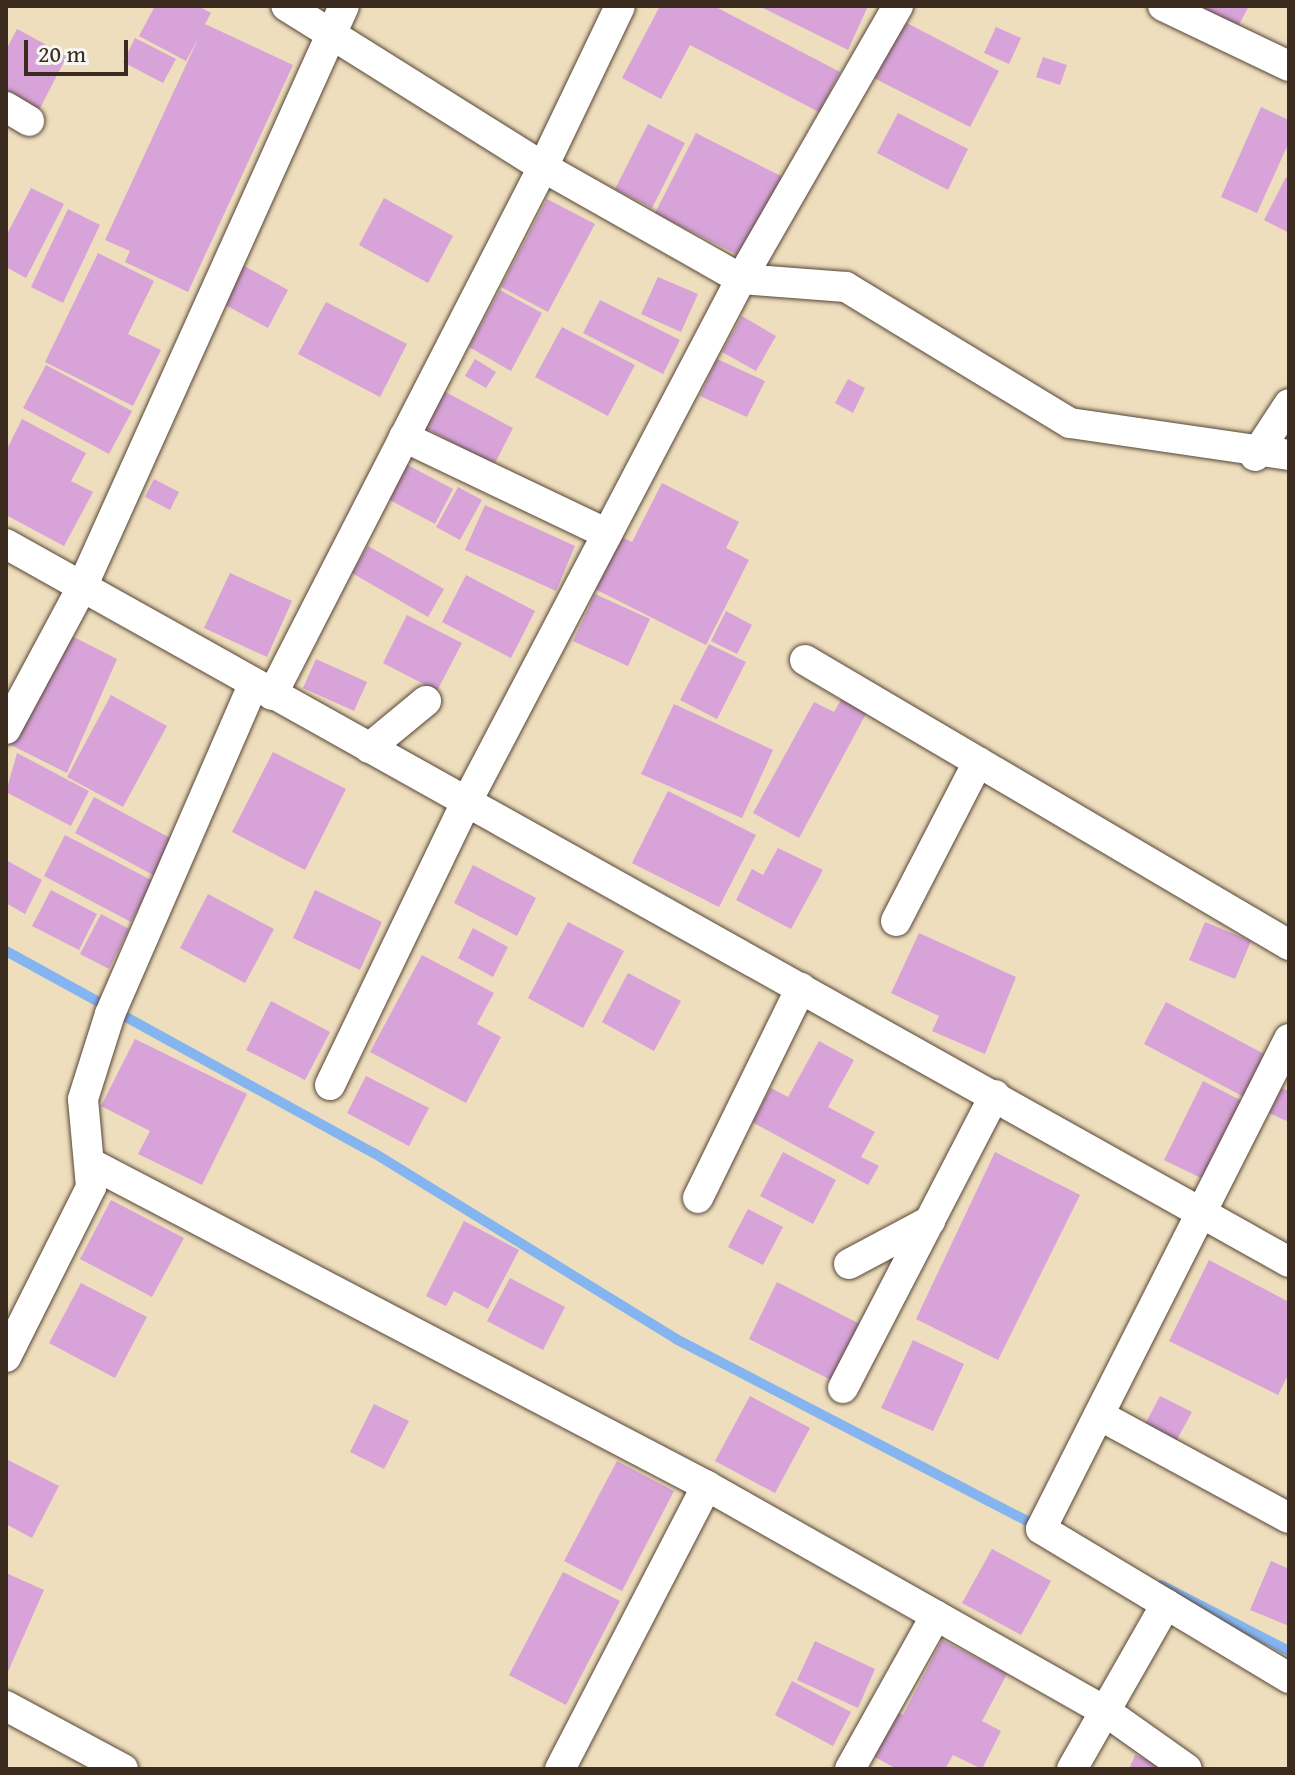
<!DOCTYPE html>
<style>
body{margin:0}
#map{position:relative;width:1295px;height:1775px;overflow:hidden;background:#eedebd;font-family:"Gentium Book Plus",serif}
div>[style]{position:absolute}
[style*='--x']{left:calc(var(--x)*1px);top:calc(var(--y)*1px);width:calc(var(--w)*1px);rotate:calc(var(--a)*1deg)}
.stream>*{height:10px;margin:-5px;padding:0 5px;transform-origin:5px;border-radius:5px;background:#85b5f0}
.building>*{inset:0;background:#d7a3d8}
.roads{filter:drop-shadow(0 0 2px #564536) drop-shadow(0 0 2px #564536)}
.minor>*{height:30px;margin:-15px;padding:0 15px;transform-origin:15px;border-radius:15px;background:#fff}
span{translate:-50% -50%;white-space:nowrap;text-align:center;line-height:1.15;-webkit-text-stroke:8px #f6f6f2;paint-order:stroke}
.frame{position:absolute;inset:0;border:8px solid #3b2a1e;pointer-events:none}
.scale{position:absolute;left:24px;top:40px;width:104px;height:36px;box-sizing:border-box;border:4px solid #3b2a1e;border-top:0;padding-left:10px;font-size:24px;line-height:28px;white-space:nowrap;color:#3b2a1e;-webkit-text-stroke:6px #f6f6f2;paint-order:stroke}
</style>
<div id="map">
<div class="stream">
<div style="--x:6;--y:951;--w:420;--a:28.8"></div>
<div style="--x:374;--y:1153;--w:355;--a:31.6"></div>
<div style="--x:676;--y:1339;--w:408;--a:27.4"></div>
<div style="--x:1161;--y:1585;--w:144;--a:27.3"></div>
</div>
<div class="building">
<div style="clip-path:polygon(155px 6px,198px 6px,211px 13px,205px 24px,293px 65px,188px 292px,125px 262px,130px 251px,105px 240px,199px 37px,186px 61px,139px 36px)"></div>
<div style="clip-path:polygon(660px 6px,714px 6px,840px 72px,819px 112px,690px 45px,661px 99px,622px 78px)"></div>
<div style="clip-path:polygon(759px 6px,868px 6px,848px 50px)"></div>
<div style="clip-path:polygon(1186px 6px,1249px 6px,1235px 32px)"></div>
<div style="clip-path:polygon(901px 20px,999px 71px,970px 127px,872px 77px)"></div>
<div style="clip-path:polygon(996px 27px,1021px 38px,1009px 64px,984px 53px)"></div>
<div style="clip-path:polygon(17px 29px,67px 56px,37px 114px,6px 97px,6px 50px)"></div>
<div style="clip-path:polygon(135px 38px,176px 59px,163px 83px,123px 62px)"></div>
<div style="clip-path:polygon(1043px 57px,1067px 65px,1060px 85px,1036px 77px)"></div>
<div style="clip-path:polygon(1261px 107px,1289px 120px,1289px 142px,1257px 213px,1221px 197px)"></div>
<div style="clip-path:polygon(898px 113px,968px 149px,948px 190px,877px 153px)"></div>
<div style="clip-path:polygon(648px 124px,685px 143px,652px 208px,615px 189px)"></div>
<div style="clip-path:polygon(696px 133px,783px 177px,742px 257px,655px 213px)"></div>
<div style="clip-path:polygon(1286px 177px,1289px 179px,1289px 233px,1264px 220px)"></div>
<div style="clip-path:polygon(31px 188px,64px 204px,26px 278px,6px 267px,6px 236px)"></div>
<div style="clip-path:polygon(384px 198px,453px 236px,428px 283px,359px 245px)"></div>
<div style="clip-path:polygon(547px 199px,595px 224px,548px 312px,501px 287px)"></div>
<div style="clip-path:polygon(68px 209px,100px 225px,63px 303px,31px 287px)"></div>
<div style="clip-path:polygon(98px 253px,154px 281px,128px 334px,161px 350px,133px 406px,45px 362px)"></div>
<div style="clip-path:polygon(237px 262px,288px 290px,268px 328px,216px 300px)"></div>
<div style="clip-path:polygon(658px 277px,698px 294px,681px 332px,641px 314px)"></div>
<div style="clip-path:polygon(500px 290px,542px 313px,511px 371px,469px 347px)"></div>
<div style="clip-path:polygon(600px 300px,680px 340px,663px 374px,583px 333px)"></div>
<div style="clip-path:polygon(326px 302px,407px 344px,380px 397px,298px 354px)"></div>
<div style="clip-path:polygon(742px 316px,776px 336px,756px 371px,722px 352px)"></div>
<div style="clip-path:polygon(562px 327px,635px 365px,608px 416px,535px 377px)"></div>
<div style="clip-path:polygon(475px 359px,496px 372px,486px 388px,465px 376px)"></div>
<div style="clip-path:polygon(717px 359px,765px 381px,747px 417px,700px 396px)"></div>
<div style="clip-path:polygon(46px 365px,132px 411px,109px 454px,23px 408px)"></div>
<div style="clip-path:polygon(848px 379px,865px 388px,853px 413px,835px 403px)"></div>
<div style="clip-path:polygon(442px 390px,513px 428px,494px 465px,422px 426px)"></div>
<div style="clip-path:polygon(22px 419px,86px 453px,71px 481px,93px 492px,64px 546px,6px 515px,6px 451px)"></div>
<div style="clip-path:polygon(404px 463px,453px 489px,435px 524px,386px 498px)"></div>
<div style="clip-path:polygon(154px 479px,179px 492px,170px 510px,145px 497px)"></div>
<div style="clip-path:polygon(662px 483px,739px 522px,726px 548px,749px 560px,706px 645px,589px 586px,616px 534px,632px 542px)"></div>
<div style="clip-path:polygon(458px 487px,482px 500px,460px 540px,436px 527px)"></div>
<div style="clip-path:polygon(485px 505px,575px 546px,556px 591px,465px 550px)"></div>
<div style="clip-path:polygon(368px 546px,444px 589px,428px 617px,352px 573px)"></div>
<div style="clip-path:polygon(230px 573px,292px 601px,267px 657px,204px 628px)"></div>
<div style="clip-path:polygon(466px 575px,535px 611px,511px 658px,442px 622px)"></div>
<div style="clip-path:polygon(595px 594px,650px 619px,628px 666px,573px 641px)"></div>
<div style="clip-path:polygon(726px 611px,752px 625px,737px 654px,711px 641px)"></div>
<div style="clip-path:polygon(407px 615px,462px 643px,437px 691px,383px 663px)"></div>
<div style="clip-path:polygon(68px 634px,117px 659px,67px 773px,11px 745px)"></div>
<div style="clip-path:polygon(709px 644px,746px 662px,717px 719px,680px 700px)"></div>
<div style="clip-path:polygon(316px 659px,367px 682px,354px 711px,303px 688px)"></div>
<div style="clip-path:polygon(111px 695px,167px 726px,123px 807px,67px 777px)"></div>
<div style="clip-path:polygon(842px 698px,867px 712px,799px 838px,753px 813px,814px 702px,834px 712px)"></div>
<div style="clip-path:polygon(674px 704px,773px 750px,742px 818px,641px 774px)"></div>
<div style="clip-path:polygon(273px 752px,346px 789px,305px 870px,232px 832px)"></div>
<div style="clip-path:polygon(17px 753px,89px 791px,71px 826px,6px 792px)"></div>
<div style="clip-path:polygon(668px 791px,756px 835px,719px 907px,632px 863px)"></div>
<div style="clip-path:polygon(94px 797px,174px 840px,155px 876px,75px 833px)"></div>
<div style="clip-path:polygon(65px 835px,153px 881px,131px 922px,44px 876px)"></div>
<div style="clip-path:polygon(778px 848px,823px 870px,791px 929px,736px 900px,752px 869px,763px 875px)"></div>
<div style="clip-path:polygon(6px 860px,42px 880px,25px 914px,6px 903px)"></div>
<div style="clip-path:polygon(473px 865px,536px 898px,517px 936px,454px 903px)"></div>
<div style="clip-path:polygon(51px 890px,97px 914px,79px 950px,32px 926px)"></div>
<div style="clip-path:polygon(315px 890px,382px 922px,360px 970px,293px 938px)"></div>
<div style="clip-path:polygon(208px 894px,274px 929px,245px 983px,180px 948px)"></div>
<div style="clip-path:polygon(101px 914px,129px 929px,109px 969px,80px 954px)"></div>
<div style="clip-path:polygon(568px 922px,624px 951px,583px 1028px,528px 998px)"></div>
<div style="clip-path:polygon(1205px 922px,1251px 941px,1235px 979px,1189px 960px)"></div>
<div style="clip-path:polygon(473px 928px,508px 947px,493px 977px,458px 958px)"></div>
<div style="clip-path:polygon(919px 933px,1016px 977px,985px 1054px,932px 1031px,939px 1016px,891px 993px)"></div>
<div style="clip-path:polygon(422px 955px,494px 993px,477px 1024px,501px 1037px,466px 1103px,370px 1052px)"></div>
<div style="clip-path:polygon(628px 973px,681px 1001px,654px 1051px,602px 1022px)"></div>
<div style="clip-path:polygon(271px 1001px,330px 1032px,305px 1080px,246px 1050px)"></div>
<div style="clip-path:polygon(1166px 1002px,1268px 1056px,1246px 1098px,1144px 1044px)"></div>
<div style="clip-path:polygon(135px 1039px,247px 1094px,202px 1185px,138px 1154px,150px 1131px,101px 1106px)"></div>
<div style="clip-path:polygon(819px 1041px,854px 1060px,828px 1107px,875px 1132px,861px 1157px,879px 1166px,868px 1185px,752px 1122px,771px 1088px,788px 1097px)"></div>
<div style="clip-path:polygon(366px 1076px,429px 1108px,409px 1146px,347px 1113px)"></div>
<div style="clip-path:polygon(1203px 1081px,1242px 1101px,1203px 1179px,1164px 1160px)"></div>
<div style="clip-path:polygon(1281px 1088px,1289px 1091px,1289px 1122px,1269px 1113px)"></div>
<div style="clip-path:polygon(783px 1152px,836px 1180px,813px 1224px,760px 1196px)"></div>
<div style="clip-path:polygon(995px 1152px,1080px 1195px,998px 1360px,916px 1319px)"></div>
<div style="clip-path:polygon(111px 1200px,184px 1238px,152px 1297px,80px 1259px)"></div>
<div style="clip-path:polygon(748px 1209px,783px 1227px,763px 1265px,728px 1247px)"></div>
<div style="clip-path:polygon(464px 1221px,519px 1250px,488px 1309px,454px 1291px,446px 1306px,426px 1296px)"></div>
<div style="clip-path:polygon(1209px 1260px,1289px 1302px,1289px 1373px,1278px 1395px,1169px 1341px)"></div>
<div style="clip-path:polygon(510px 1278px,565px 1307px,543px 1350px,487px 1321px)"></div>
<div style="clip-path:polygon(777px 1282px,862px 1325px,833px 1381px,749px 1339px)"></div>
<div style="clip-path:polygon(81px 1283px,147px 1317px,115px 1378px,49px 1343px)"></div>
<div style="clip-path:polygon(913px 1340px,964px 1364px,933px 1431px,881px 1408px)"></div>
<div style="clip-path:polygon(750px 1396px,810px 1428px,775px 1493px,715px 1461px)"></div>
<div style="clip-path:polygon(1160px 1396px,1192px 1412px,1173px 1447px,1142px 1430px)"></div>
<div style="clip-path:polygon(374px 1404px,409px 1421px,384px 1469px,350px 1452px)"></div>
<div style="clip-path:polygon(6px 1459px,59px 1486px,32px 1538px,6px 1524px)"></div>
<div style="clip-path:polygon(617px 1461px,674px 1491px,622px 1591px,564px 1561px)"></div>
<div style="clip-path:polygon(992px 1549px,1051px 1581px,1021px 1635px,962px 1603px)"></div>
<div style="clip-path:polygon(1271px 1561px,1289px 1569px,1289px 1626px,1250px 1610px)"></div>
<div style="clip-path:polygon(563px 1572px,620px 1601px,566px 1705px,509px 1675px)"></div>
<div style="clip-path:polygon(6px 1573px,44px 1590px,6px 1676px)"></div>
<div style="clip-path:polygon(942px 1640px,1007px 1674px,982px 1721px,1001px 1731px,982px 1769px,953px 1755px,945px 1769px,897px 1769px,869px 1754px,892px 1710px,903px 1715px)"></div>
<div style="clip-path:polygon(815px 1641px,875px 1669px,858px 1708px,797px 1680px)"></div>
<div style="clip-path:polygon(792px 1681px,851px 1712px,833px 1746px,775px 1715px)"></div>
<div style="clip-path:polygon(1135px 1755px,1162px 1766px,1161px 1769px,1129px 1769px)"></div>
</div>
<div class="roads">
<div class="minor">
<div style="--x:898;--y:6;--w:315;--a:119.9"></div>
<div style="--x:741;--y:279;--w:105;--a:4.4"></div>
<div style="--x:846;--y:287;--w:262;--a:31.3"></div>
<div style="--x:1070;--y:423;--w:221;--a:8.3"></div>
<div style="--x:1163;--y:6;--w:140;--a:25.5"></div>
<div style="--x:6;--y:107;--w:27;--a:31"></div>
<div style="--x:404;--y:437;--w:225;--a:25.5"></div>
<div style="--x:1255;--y:456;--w:62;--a:-56.8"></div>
<div style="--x:6;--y:544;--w:1470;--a:29.23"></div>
<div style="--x:805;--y:660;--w:562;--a:30.49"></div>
<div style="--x:272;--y:695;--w:593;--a:-62.83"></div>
<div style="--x:543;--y:167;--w:303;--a:-147.9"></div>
<div style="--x:6;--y:729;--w:161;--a:-61.8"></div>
<div style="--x:82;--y:587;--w:637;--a:-65.73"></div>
<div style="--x:369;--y:748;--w:74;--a:-39.5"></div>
<div style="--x:896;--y:921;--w:179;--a:-62.7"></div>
<div style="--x:1289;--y:1039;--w:549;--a:116.84"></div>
<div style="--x:1041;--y:1529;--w:289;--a:31"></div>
<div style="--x:330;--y:1085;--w:313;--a:-64.3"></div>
<div style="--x:466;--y:803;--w:592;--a:-62.31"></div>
<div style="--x:741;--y:279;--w:227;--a:-150.5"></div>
<div style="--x:543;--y:167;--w:178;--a:-64.4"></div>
<div style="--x:90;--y:1163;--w:696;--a:27.63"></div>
<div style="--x:707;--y:1486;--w:457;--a:29.5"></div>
<div style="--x:1105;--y:1711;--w:100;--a:35.3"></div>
<div style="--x:698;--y:1198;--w:234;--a:-63.9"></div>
<div style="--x:849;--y:1264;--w:92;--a:-28"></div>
<div style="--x:6;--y:1357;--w:190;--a:-63.4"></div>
<div style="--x:91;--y:1187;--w:88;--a:-95.2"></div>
<div style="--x:83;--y:1099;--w:89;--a:-72.4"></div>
<div style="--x:110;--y:1014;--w:359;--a:-66.5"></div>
<div style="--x:843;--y:1388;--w:330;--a:-62.6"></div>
<div style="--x:1099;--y:1415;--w:216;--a:28.5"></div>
<div style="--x:6;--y:1706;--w:133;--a:28.3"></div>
<div style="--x:560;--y:1769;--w:319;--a:-62.6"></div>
<div style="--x:850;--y:1769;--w:176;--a:-60.8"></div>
<div style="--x:1072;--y:1769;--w:190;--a:-60.3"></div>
</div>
</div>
<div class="frame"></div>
<div class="scale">20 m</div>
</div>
